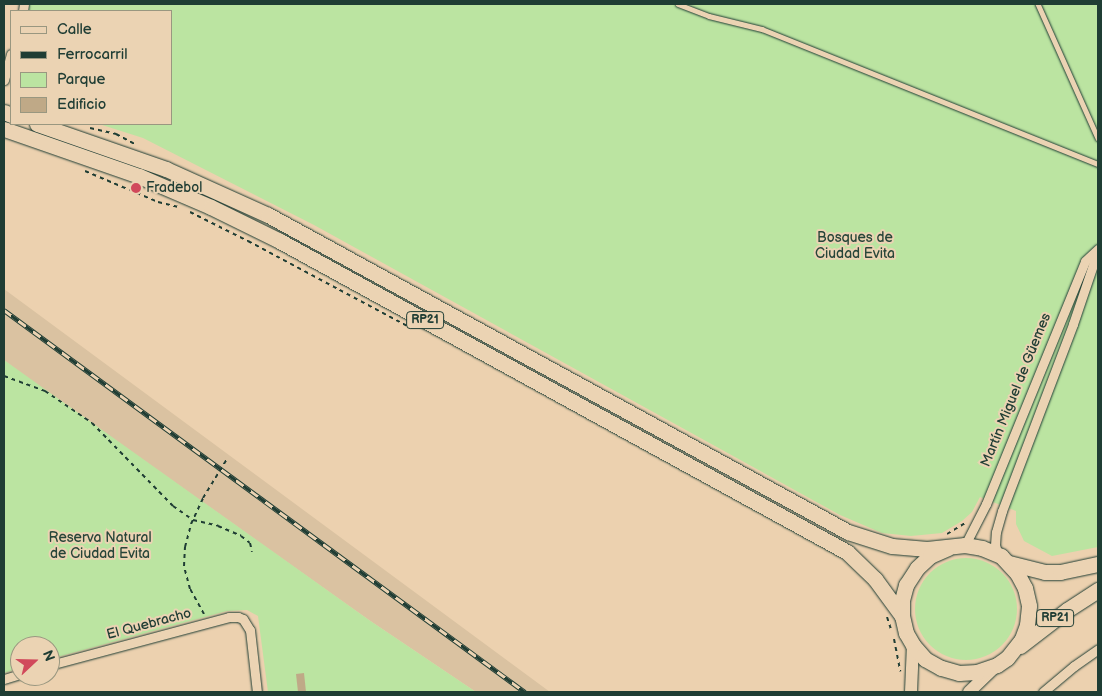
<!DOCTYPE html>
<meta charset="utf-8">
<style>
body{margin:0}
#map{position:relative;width:1102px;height:696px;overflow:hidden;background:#ecd1af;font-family:"Balsamiq Sans",sans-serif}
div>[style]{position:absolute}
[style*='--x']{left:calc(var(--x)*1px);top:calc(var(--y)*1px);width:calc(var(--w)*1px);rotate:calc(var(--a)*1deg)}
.built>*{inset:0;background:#dac2a1}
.green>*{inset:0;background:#bbe4a1}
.round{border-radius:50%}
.building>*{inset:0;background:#bfa987}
.path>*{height:2px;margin-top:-1px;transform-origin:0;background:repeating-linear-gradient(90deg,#1f3d34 0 4px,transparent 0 8px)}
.roads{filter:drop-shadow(0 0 1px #1f3d34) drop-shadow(0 0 1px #1f3d34)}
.lane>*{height:4.5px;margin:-2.25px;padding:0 2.25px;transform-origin:2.25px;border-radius:2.25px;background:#ebd3b3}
.street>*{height:9px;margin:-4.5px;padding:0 4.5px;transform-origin:4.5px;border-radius:4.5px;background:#ebd3b3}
.secondary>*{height:12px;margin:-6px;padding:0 6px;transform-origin:6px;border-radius:6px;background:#ebd3b3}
.primary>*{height:15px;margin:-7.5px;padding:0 7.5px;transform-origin:7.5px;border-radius:7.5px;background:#ebd3b3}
.rail>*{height:5px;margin-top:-2.5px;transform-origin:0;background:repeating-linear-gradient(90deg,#ebd3b3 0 9px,#1f3d34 0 18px);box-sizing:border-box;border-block:1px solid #1f3d34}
.dots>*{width:14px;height:14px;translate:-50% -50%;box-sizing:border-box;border:2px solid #ebd3b3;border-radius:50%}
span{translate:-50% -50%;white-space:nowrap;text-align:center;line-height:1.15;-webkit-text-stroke:4px #ebd3b3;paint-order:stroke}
.shield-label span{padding:1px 4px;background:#ebd3b3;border:1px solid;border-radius:4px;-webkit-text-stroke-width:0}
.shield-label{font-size:12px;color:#1f3d34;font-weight:700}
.poi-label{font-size:14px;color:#1f3d34}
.left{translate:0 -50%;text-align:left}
.park-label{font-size:14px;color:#274539}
.street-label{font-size:14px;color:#1f3d34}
.frame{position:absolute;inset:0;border:5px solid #1f3d34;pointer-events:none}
.legend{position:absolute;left:10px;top:10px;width:162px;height:115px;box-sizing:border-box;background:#ebd3b3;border:1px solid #999780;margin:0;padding:6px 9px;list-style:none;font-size:15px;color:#1f3d34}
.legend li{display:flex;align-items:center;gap:10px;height:25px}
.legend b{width:25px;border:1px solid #999780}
.north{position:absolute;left:10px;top:636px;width:50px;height:50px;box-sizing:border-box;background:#ebd3b3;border:1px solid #999780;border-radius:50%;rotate:69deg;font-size:14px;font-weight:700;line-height:20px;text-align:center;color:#1f3d34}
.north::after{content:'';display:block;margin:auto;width:18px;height:22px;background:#d1495b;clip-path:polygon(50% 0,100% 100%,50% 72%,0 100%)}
</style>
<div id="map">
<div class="built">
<div style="clip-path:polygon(4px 289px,550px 692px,476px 692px,369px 620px,21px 373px,4px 360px)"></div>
</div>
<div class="green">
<div style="clip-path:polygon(29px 4px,1098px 4px,1098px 547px,1052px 556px,1024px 541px,1016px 524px,1016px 511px,980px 497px,972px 512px,962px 521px,942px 533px,911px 536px,882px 533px,840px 515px,314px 225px,143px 138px,99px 124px,171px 124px,171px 11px,28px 11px)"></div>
<div style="clip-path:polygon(4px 360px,369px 620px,476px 692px,268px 692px,258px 616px,247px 610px,227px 611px,50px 659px,50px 646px,20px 646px,20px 668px,4px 673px)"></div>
<div class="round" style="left:915px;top:558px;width:102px;height:102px"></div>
</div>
<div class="building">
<div style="clip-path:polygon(304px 673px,306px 692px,298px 692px,296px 674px)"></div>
</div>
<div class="path">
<div style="--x:90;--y:128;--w:27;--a:13"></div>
<div style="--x:116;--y:134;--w:21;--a:28"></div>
<div style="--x:85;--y:171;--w:79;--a:23"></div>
<div style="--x:158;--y:202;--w:21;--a:14"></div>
<div style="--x:190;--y:212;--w:65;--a:26.6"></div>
<div style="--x:248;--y:241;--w:183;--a:28.1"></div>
<div style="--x:4;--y:376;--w:44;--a:20.1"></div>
<div style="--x:45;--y:391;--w:57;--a:34.2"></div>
<div style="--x:92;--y:423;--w:116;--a:45.7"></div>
<div style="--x:173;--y:506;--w:24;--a:35"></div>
<div style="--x:193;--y:520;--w:26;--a:13"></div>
<div style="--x:218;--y:526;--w:25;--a:23"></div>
<div style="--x:241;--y:536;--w:11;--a:38"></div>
<div style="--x:250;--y:543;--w:9;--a:77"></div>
<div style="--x:947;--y:534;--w:21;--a:-31"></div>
<div style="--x:204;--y:614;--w:29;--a:-119"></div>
<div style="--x:190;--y:589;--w:24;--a:-105"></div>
<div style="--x:184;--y:566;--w:19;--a:-87"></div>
<div style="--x:185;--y:547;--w:24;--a:-75"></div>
<div style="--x:191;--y:524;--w:29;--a:-65"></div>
<div style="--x:203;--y:498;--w:46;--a:-58.4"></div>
<div style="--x:887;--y:617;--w:13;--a:72"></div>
<div style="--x:894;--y:639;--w:33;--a:79"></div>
</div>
<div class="roads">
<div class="lane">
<div style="--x:678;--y:4;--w:33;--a:21"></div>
<div style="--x:709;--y:16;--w:55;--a:13.8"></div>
<div style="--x:762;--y:29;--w:362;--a:21.9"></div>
<div style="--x:1038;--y:4;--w:147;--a:65.9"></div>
</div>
<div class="street">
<div style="--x:23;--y:11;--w:7;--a:-82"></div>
<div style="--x:4;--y:80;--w:27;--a:-75"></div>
<div style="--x:965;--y:545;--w:46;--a:-62.9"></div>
<div style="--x:986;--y:504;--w:262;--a:-67.8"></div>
<div style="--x:1085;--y:261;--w:18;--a:-43"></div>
<div style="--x:998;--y:555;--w:10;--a:-107"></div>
<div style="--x:995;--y:545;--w:13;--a:-86"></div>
<div style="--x:996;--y:532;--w:22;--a:-74"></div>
<div style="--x:1002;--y:511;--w:200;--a:-69.2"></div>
<div style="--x:1073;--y:324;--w:78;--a:-71.3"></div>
<div style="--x:50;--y:665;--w:185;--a:-15"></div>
<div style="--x:229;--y:617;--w:9;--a:0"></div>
<div style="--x:238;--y:617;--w:5;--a:22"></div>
<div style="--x:243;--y:619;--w:13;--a:58"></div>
<div style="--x:250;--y:630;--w:62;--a:83.6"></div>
<div style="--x:4;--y:679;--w:17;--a:-17"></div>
<div style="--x:1043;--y:692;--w:40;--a:-40"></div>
<div style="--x:1074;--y:666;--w:29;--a:-35"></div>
</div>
<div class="secondary">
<div style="--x:911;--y:692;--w:47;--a:-87.6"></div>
<div style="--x:969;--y:692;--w:37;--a:-44"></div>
</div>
<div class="primary">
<div style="--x:4;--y:112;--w:8;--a:23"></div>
<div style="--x:37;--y:124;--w:137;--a:19.2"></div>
<div style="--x:166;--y:169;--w:112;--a:24.3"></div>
<div style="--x:268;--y:215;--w:661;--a:28.66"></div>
<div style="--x:848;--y:532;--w:46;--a:17.7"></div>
<div style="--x:892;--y:546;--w:35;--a:5"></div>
<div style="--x:927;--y:549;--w:38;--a:-6"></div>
<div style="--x:965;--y:545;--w:17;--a:10"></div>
<div style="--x:982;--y:548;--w:21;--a:23"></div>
<div style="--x:1001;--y:556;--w:23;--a:47"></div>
<div style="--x:1017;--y:573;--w:17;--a:62"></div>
<div style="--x:1025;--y:588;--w:18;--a:77"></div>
<div style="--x:1029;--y:606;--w:19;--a:96"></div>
<div style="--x:1027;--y:625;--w:15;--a:110"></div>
<div style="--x:1022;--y:639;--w:24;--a:128"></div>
<div style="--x:1007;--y:658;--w:12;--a:145"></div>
<div style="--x:997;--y:665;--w:21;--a:161"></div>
<div style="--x:977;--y:672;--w:18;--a:177"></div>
<div style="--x:959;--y:673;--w:19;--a:-164"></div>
<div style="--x:941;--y:668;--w:18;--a:-151"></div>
<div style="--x:925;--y:659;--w:18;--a:-131"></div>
<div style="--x:913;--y:645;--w:14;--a:-120"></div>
<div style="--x:906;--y:633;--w:17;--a:-103"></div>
<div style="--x:902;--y:616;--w:16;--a:-90"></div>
<div style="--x:902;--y:600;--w:16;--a:-75"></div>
<div style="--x:906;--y:585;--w:20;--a:-57"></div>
<div style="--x:917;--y:568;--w:18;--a:-43"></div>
<div style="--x:930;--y:556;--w:20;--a:-24"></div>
<div style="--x:4;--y:129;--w:143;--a:19.2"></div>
<div style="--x:139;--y:176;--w:78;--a:23.3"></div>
<div style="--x:211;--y:207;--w:75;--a:26.2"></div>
<div style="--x:278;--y:240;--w:649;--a:28.74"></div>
<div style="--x:847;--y:552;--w:39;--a:44"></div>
<div style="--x:875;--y:579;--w:46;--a:53.9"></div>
<div style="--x:1009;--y:563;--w:37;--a:14"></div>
<div style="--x:1045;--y:572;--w:15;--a:0"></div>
<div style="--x:1060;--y:572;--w:39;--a:-12"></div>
<div style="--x:1020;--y:646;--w:59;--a:-37.5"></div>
<div style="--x:1067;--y:610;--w:37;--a:-33"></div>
</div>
</div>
<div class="rail">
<div style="--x:4;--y:310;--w:646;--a:36.25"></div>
</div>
<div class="dots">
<div style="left:136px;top:188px;background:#d1495b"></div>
</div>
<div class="shield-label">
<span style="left:425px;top:320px">RP21</span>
<span style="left:1055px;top:618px">RP21</span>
</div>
<div class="poi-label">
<span class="left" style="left:146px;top:188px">Fradebol</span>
</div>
<div class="park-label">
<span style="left:855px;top:246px">Bosques de<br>Ciudad Evita</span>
<span style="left:100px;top:546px">Reserva Natural<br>de Ciudad Evita</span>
</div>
<div class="street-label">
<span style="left:1016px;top:390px;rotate:-68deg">Martín Miguel de Güemes</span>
<span style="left:149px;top:624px;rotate:-15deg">El Quebracho</span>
</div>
<div class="frame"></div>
<ul class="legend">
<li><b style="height:6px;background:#ebd3b3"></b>Calle</li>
<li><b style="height:6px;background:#1f3d34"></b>Ferrocarril</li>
<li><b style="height:14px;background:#bbe4a1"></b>Parque</li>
<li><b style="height:14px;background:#bfa987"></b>Edificio</li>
</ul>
<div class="north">N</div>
</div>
